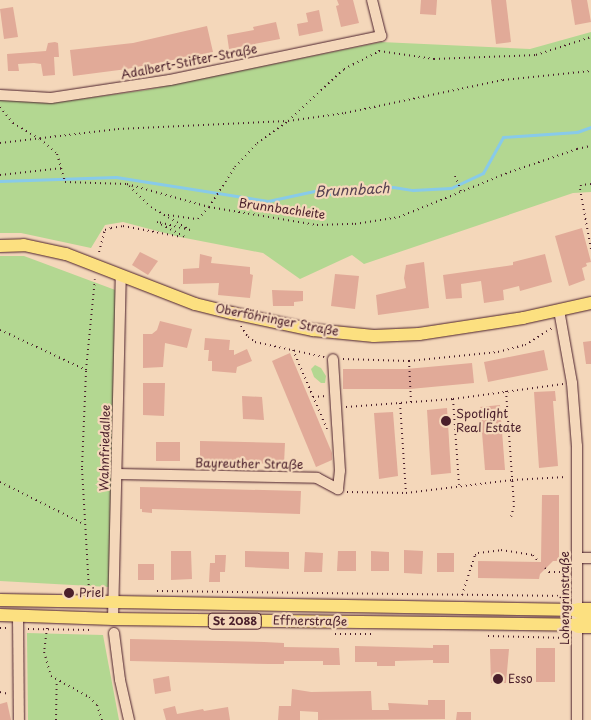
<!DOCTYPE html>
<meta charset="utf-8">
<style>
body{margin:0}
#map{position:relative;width:591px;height:720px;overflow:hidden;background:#f4d7ba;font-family:"Playpen Sans",sans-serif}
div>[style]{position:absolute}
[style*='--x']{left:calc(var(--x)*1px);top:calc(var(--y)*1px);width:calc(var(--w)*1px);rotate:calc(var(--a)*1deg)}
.green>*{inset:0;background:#b3d791}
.stream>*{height:3px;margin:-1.5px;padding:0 1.5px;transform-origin:1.5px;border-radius:1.5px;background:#88cae9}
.building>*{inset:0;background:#e1aa98}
.path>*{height:2px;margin-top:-1px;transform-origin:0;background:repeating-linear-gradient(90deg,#4a1f2b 0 1px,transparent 0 5px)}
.roads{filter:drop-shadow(0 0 1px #4a1f2b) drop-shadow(0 0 1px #4a1f2b)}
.minor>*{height:10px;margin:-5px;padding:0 5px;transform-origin:5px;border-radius:5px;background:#f4d7ba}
.major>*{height:12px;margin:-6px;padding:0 6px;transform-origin:6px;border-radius:6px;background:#fce080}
.highway>*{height:15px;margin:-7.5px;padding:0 7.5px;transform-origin:7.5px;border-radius:7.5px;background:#fce080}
.dots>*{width:14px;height:14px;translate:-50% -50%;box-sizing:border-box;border:2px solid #f4d7ba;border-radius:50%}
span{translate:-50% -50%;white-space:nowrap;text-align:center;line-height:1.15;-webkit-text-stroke:4.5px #f4d7ba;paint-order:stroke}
.shield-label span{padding:1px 4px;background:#f4d7ba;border:1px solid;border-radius:4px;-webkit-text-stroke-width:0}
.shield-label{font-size:11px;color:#4a1f2b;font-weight:700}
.street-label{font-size:12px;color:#4a1f2b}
.poi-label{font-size:12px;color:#4a1f2b}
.left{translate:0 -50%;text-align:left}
.water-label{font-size:14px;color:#564151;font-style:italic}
</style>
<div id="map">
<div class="green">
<div style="clip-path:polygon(591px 32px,591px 192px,573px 193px,364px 264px,352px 255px,300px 279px,263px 253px,180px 237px,123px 222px,105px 225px,91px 248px,21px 233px,0 233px,0 98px,51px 103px,146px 90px,381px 42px,530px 49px)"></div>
<div style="clip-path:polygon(0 256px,24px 256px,118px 291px,109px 587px,0 581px)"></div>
<div style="clip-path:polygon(315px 365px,321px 368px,326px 376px,325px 383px,321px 383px,314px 377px,311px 369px)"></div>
<div style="clip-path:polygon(27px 633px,103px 635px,119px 720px,28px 720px)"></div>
</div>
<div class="stream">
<div style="--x:0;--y:181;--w:116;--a:-2"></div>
<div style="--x:116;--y:177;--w:154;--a:9"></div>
<div style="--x:268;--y:201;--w:52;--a:-12.2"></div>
<div style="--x:319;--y:190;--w:13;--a:18"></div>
<div style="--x:331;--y:194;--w:62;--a:-6.4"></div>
<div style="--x:393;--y:187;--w:20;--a:9"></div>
<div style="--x:413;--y:190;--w:38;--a:-3"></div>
<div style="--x:451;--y:188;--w:35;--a:-25"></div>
<div style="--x:483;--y:173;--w:41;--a:-60.9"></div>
<div style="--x:503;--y:137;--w:74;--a:-3.9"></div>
<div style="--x:577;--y:132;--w:15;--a:-20"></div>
</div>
<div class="building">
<div style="clip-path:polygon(337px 0,353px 0,359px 23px,341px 27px,336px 6px,339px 5px)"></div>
<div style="clip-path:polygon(421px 0,437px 0,436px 15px,420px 14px)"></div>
<div style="clip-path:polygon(491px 0,506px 0,511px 42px,496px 44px)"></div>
<div style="clip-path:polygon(571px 0,587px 0,591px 22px,575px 25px)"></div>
<div style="clip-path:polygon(13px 7px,18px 37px,4px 39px,0 9px)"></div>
<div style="clip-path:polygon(319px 10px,323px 31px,299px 36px,297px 24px,308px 22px,306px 13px)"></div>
<div style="clip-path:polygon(276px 22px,280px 39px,229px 49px,227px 35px,254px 30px,253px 27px)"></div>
<div style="clip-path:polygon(207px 26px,213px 52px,127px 69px,73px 76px,70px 50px,133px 43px)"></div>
<div style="clip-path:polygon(55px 42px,58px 43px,59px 57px,54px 57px,55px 75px,43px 76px,41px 64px,34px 63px,18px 64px,19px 71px,8px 71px,7px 54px,46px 51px,48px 43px)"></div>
<div style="clip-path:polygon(582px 228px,591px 262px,586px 263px,587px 266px,582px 268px,585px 280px,569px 286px,555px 236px)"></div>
<div style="clip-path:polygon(140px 252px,158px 261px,148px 275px,132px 265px)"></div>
<div style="clip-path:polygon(200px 254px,212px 257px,211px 263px,250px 267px,250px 274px,253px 275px,250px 298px,218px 295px,219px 283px,183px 284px,183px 269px,199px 268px)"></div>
<div style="clip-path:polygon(545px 254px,552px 282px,520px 291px,519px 286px,503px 290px,504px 300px,484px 303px,481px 281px,461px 284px,462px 298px,446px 299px,443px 275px,513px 265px,513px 262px)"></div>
<div style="clip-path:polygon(424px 262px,429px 308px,378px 315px,376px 295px,406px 288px,404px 278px,406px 265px)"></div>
<div style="clip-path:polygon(335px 274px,359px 276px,355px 309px,331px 306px)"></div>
<div style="clip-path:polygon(272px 290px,303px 291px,303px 301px,294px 302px,294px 306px,273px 306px)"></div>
<div style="clip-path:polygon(160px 321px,192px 329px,187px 348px,165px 343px,163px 367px,143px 368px,143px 334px,152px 334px,157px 330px)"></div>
<div style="clip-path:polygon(205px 338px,230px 340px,229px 350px,234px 350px,234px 355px,247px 349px,252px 361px,237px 367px,236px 373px,212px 371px,212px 361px,208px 361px,209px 350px,204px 350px)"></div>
<div style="clip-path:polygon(591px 341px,591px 364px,586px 364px,583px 342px)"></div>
<div style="clip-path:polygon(544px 350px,548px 370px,488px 382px,484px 362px)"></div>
<div style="clip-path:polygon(290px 353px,332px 453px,332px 460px,316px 467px,272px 361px)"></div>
<div style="clip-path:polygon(472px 363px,474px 383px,410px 389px,343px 389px,343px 369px,406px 369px)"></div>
<div style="clip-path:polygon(143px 383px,165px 383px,164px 416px,143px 415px)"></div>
<div style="clip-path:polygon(555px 391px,556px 401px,553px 401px,558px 466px,539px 468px,534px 392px)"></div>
<div style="clip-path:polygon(242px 396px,262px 397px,264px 420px,243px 419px)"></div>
<div style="clip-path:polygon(500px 405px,505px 470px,485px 470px,480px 407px)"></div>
<div style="clip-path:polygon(447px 408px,451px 473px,431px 475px,427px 410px)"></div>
<div style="clip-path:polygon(393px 412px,398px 476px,379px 479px,374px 413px)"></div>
<div style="clip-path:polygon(200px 441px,285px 443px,284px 464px,200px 462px)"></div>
<div style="clip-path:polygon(156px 442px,180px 442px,180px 461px,156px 461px)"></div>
<div style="clip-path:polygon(140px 487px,301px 491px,300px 514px,152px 509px,152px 513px,142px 512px,142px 509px,140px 509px)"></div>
<div style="clip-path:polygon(542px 495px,559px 495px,559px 561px,553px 561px,540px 574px,539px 579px,478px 578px,478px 561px,541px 562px)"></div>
<div style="clip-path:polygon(404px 550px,423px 551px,422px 574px,404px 573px)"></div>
<div style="clip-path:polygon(171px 551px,191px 551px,192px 579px,171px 580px)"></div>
<div style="clip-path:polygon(245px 551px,289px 552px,289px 569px,245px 567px)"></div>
<div style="clip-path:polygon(338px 551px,356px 551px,356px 571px,337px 571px)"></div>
<div style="clip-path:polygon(371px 551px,389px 552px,389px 571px,371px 571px)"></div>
<div style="clip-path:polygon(305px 552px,323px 553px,322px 572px,304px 572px)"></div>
<div style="clip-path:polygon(437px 553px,454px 553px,454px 572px,437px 572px)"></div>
<div style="clip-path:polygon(215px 555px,226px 555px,225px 572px,220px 572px,220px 582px,209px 582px,210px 563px,215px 563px)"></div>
<div style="clip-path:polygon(138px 564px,154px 564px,154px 580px,138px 580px)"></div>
<div style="clip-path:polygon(130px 639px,264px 642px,284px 643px,284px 647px,339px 648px,340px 665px,323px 665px,323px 661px,284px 661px,284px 664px,269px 664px,130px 661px)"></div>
<div style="clip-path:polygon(433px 645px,449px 645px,449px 663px,433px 663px,433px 660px,395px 661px,395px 666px,377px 666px,377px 662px,355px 662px,355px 646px,433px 648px)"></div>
<div style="clip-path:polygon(536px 648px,555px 648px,555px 682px,536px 682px)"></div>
<div style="clip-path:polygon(490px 649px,509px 649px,506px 683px,491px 683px)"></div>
<div style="clip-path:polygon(169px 676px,171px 691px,155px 694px,153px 679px)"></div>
<div style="clip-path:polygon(292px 689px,311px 692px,371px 691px,372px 710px,389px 710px,388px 703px,428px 705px,428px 700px,445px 700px,445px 719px,318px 720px,318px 712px,300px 711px,300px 720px,278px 720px,279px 706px,291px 706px)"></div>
<div style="clip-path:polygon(7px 702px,11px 720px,0 720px,0 704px)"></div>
<div style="clip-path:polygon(175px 706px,177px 714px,203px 709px,204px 711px,228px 707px,230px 720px,166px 720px,163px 709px)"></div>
<div style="clip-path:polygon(457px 712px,471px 712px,471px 720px,456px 720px)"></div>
</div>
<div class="path">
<div style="--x:379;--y:51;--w:56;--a:8.3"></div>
<div style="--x:434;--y:59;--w:102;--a:-2.2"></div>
<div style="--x:536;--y:55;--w:58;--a:-18.1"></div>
<div style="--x:0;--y:107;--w:21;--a:51"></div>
<div style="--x:13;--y:123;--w:31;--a:31"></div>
<div style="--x:40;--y:139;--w:23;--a:41"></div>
<div style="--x:57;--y:154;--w:29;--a:74"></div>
<div style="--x:65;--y:182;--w:62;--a:1.8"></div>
<div style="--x:127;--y:184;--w:85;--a:15.7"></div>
<div style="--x:209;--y:207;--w:109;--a:9.5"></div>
<div style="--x:317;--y:225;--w:38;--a:-2"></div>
<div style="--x:355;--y:224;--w:45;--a:-9"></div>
<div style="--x:399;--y:217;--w:120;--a:-22.1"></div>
<div style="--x:510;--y:172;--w:71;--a:-18.9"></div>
<div style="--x:577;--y:149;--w:14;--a:-12"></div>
<div style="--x:0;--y:143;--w:119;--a:-6.8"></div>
<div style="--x:118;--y:129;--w:170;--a:-2.7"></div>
<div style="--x:288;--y:121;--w:58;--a:-8"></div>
<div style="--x:345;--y:113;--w:161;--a:-11.8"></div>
<div style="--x:503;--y:80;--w:88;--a:-5.8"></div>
<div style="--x:0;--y:175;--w:63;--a:-6.3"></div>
<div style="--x:455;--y:176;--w:16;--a:68"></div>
<div style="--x:591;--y:184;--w:10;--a:174"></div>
<div style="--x:581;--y:185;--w:4;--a:104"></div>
<div style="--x:580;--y:189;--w:61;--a:79.6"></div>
<div style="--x:129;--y:186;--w:30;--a:44"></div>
<div style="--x:151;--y:207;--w:45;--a:30.5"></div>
<div style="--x:190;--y:230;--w:34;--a:-166"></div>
<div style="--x:157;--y:222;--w:32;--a:28"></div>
<div style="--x:168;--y:215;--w:30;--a:8"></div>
<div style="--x:198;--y:219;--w:16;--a:-47"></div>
<div style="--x:209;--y:207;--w:48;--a:-57"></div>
<div style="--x:235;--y:167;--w:33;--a:-47"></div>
<div style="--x:257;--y:143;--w:38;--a:-35"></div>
<div style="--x:288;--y:121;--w:76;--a:-42.9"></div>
<div style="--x:344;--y:69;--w:39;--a:-27"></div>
<div style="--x:379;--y:51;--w:5;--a:-79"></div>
<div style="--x:99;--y:252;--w:23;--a:-75"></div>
<div style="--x:105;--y:230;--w:6;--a:-18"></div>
<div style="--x:111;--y:228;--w:12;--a:-9"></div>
<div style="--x:123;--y:226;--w:60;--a:10.6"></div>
<div style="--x:241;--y:326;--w:13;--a:58"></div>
<div style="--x:248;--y:337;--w:9;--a:36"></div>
<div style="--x:255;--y:342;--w:71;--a:12.3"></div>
<div style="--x:0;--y:330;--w:95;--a:24.9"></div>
<div style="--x:293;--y:350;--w:86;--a:66.7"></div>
<div style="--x:343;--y:359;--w:66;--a:1.7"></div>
<div style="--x:409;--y:361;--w:89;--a:-5.8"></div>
<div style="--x:498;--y:352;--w:28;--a:-15"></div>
<div style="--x:525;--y:345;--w:32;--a:-32"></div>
<div style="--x:409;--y:361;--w:41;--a:87.2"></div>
<div style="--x:506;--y:391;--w:115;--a:86"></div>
<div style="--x:514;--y:506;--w:11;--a:105"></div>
<div style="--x:313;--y:397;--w:13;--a:-4"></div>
<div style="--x:453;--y:399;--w:86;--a:86"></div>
<div style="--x:400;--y:403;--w:90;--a:86.2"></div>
<div style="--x:346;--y:407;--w:107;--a:-4.3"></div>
<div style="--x:453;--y:399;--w:111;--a:-7.8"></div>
<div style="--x:0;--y:482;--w:94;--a:26.6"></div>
<div style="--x:347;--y:492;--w:59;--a:1"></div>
<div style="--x:406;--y:493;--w:107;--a:-7"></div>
<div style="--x:512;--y:480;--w:54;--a:-3.2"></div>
<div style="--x:545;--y:568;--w:6;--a:45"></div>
<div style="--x:549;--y:572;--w:18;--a:0"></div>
<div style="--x:89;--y:590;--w:123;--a:-93.3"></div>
<div style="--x:82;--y:467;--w:97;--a:-87.6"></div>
<div style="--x:86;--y:370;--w:91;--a:-84.4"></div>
<div style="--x:157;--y:591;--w:410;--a:0.7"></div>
<div style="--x:462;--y:595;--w:42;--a:-72"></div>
<div style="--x:475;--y:555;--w:4;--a:-34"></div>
<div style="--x:478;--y:553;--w:23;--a:-7"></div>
<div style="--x:501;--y:550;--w:32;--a:9"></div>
<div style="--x:533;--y:555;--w:9;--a:49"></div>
<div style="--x:0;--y:628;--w:8;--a:0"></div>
<div style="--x:47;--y:628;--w:24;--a:97"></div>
<div style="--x:44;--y:652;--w:25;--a:74"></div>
<div style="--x:51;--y:676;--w:43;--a:28.9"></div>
<div style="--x:89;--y:697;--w:11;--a:45"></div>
<div style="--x:97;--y:705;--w:16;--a:72"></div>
<div style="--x:28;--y:629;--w:65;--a:0.9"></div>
<div style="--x:335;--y:634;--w:36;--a:0"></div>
<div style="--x:488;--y:636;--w:80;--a:1.4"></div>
<div style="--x:0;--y:692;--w:9;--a:13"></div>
<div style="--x:56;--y:720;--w:39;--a:-89"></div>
</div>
<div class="roads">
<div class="minor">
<div style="--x:0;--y:95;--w:51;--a:3.4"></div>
<div style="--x:51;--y:98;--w:120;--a:-8.6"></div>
<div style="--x:170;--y:80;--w:216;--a:-11.8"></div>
<div style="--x:381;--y:36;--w:37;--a:-104"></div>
<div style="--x:559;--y:310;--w:74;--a:79.9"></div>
<div style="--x:572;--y:383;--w:63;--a:85.5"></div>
<div style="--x:577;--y:446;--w:274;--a:90"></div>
<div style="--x:117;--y:474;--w:200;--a:1.1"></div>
<div style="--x:317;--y:478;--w:24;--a:28"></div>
<div style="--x:338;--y:489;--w:18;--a:-84"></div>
<div style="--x:340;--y:471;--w:112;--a:-93.6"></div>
<div style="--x:578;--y:558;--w:13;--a:0"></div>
<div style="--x:18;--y:615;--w:105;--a:89.5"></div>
<div style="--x:113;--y:619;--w:343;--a:-88.7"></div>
<div style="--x:114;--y:633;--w:47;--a:82.7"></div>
<div style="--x:120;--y:680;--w:41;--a:77.3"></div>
</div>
<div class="major">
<div style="--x:0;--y:246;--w:24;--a:-2"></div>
<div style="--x:24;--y:245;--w:43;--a:12.1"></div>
<div style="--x:66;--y:254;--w:138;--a:21.2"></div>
<div style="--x:195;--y:304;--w:38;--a:14"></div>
<div style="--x:232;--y:313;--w:83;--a:11.9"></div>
<div style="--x:313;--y:330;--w:61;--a:5.6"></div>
<div style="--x:374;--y:336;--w:45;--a:-2.5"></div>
<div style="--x:419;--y:334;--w:105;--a:-8.7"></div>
<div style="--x:523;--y:318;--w:70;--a:-12.4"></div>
<div style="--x:0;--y:600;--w:578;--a:0.99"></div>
<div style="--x:0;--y:615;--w:113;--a:2"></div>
<div style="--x:113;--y:619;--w:465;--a:0.7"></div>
</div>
<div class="highway">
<div style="--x:578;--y:610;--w:13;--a:0"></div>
<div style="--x:578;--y:625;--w:13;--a:0"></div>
</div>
</div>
<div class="dots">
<div style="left:446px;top:421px;background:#4a1f2b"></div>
<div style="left:69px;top:593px;background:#4a1f2b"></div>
<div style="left:498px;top:679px;background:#4a1f2b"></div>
</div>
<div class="shield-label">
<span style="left:235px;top:621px">St 2088</span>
</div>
<div class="street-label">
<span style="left:189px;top:62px;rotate:-11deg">Adalbert-Stifter-Straße</span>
<span style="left:282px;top:209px;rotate:8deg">Brunnbachleite</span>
<span style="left:277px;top:320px;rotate:11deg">Oberföhringer Straße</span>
<span style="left:105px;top:448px;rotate:-89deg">Wahnfriedallee</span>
<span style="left:249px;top:464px;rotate:1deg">Bayreuther Straße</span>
<span style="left:565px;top:598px;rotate:-90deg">Lohengrinstraße</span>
<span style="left:310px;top:621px;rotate:1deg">Effnerstraße</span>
</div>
<div class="poi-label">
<span class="left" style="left:456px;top:421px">Spotlight<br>Real Estate</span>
<span class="left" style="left:79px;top:593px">Priel</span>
<span class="left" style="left:508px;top:679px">Esso</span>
</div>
<div class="water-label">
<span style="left:352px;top:190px;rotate:-3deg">Brunnbach</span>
</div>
</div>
